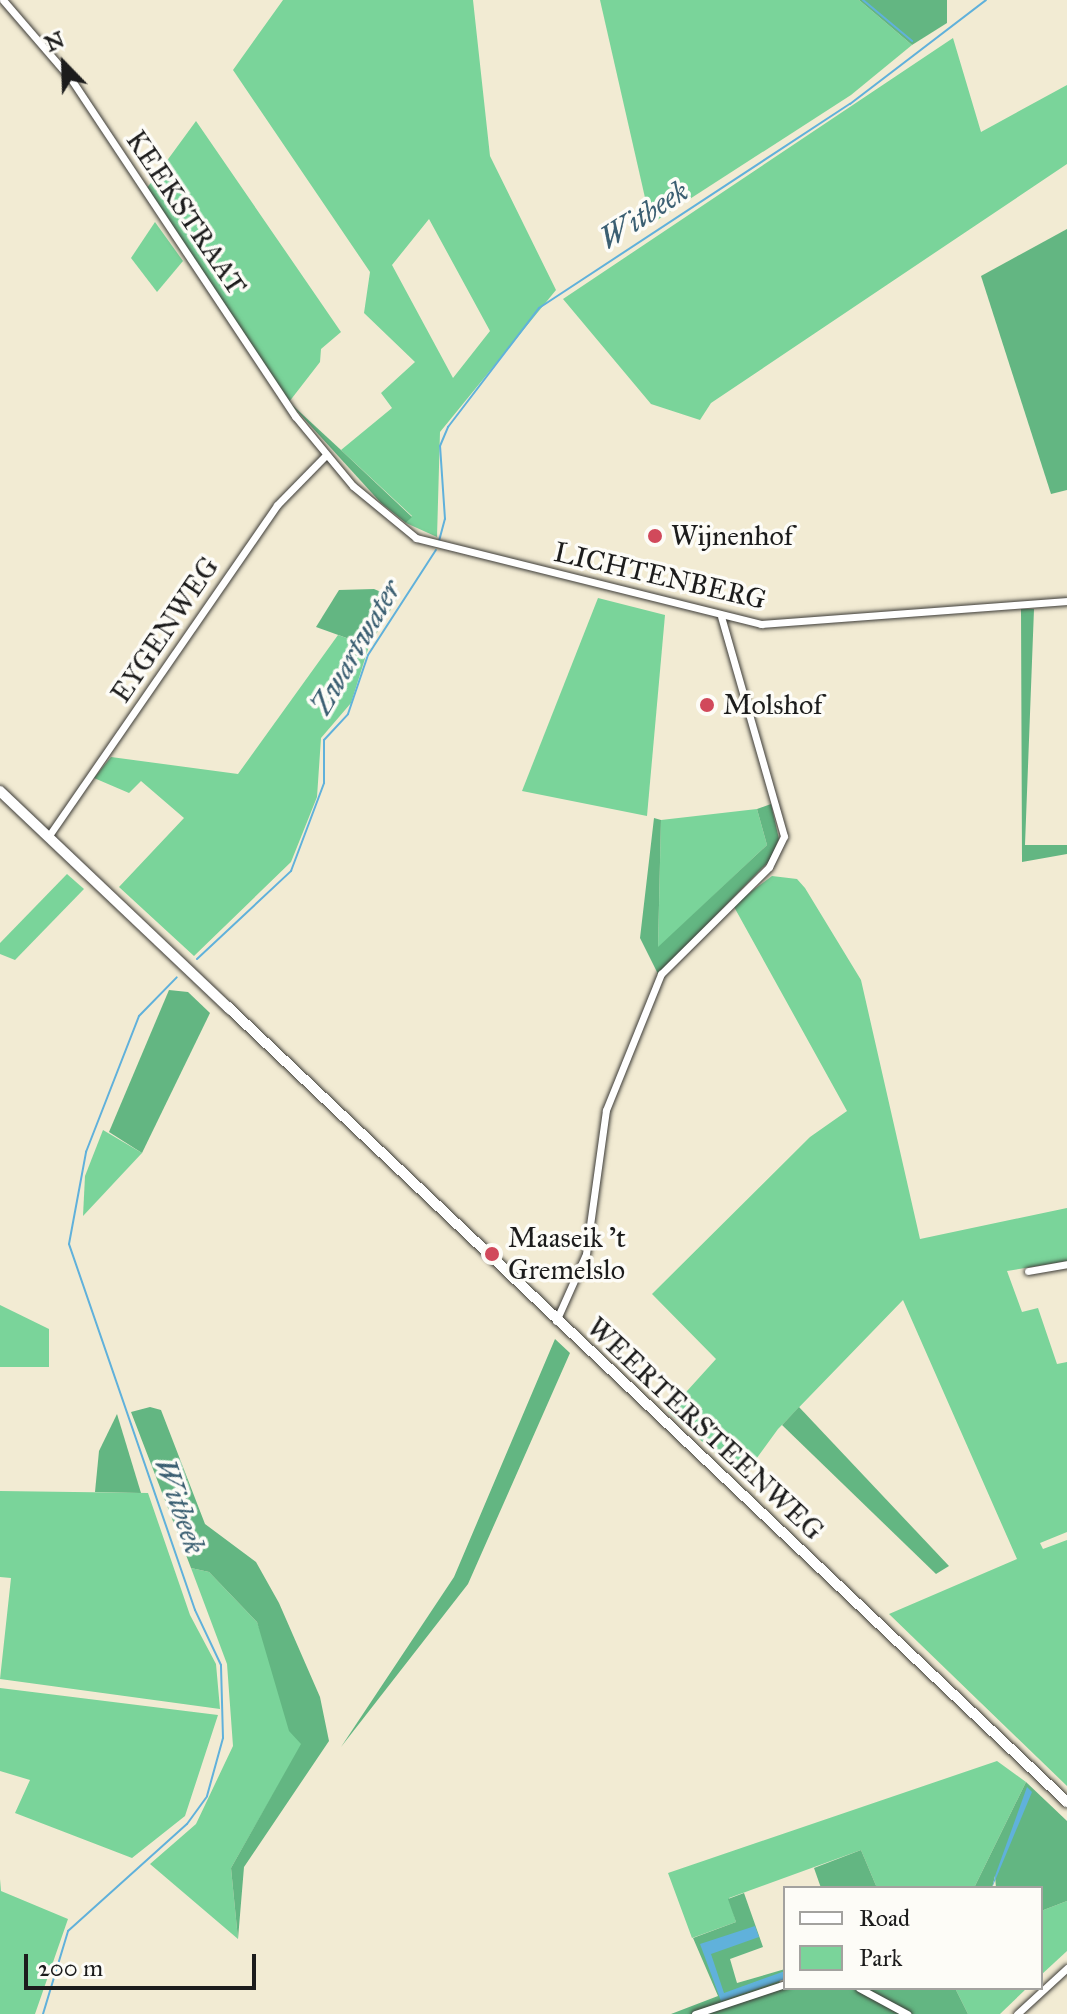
<!DOCTYPE html>
<style>
body{margin:0}
#map{position:relative;width:1067px;height:2014px;overflow:hidden;background:#f2ebd3;font-family:"IM FELL Great Primer",serif}
div>[style]{position:absolute}
[style*='--x']{left:calc(var(--x)*1px);top:calc(var(--y)*1px);width:calc(var(--w)*1px);rotate:calc(var(--a)*1deg)}
.green>*{inset:0;background:#7ad49a}
.forest>*{inset:0;background:#63b682}
.water>*{inset:0;background:#60b1db}
.stream>*{height:2px;margin:-1px;padding:0 1px;transform-origin:1px;border-radius:1px;background:#60b1db}
.roads{filter:drop-shadow(0 0 2px #3c3b37) drop-shadow(0 0 2px #3c3b37)}
.minor>*{height:7px;margin:-3.5px;padding:0 3.5px;transform-origin:3.5px;border-radius:3.5px;background:#fff}
.secondary>*{height:10px;margin:-5px;padding:0 5px;transform-origin:5px;border-radius:5px;background:#fff}
.dots>*{width:22px;height:22px;translate:-50% -50%;box-sizing:border-box;border:4px solid #fdfcf7;border-radius:50%}
span{translate:-50% -50%;white-space:nowrap;text-align:center;line-height:1.15;-webkit-text-stroke:7px #fdfcf7;paint-order:stroke}
.street-label{font-size:28px;color:#1c1c1c}
.poi-label{font-size:28px;color:#1c1c1c}
.left{translate:0 -50%;text-align:left}
.water-label{font-size:30px;color:#3b5f72;font-style:italic}
.legend{position:absolute;left:783px;top:1886px;width:260px;height:104px;box-sizing:border-box;background:#fdfcf7;border:2px solid #a3a29f;margin:0;padding:10px 14px;list-style:none;font-size:24px;color:#1c1c1c}
.legend li{display:flex;align-items:center;gap:16px;height:40px}
.legend b{width:40px;border:2px solid #a3a29f}
.north{position:absolute;left:24px;top:24px;width:80px;height:80px;-webkit-text-stroke:6px #fdfcf7;paint-order:stroke;rotate:337deg;font-size:22px;font-weight:700;line-height:32px;text-align:center;color:#1c1c1c}
.north::after{content:'';display:block;margin:auto;width:28px;height:36px;background:#1c1c1c;clip-path:polygon(50% 0,100% 100%,50% 72%,0 100%)}
.scale{position:absolute;left:24px;top:1954px;width:232px;height:36px;box-sizing:border-box;border:4px solid #1c1c1c;border-top:0;padding-left:10px;font-size:24px;line-height:28px;white-space:nowrap;color:#1c1c1c;-webkit-text-stroke:6px #fdfcf7;paint-order:stroke}
</style>
<div id="map">
<div class="green">
<div style="clip-path:polygon(evenodd,283px 0,473px 0,490px 156px,556px 290px,440px 432px,437px 537px,406px 523px,412px 516px,341px 450px,392px 408px,381px 393px,415px 362px,364px 313px,370px 272px,233px 70px,283px 0,429px 219px,490px 331px,453px 378px,392px 265px,429px 219px)"></div>
<div style="clip-path:polygon(600px 0,859px 0,912px 45px,851px 95px,651px 224px)"></div>
<div style="clip-path:polygon(953px 38px,981px 132px,1067px 85px,1067px 164px,711px 403px,700px 420px,651px 404px,563px 299px)"></div>
<div style="clip-path:polygon(196px 121px,341px 332px,321px 349px,320px 362px,289px 402px,147px 188px)"></div>
<div style="clip-path:polygon(155px 222px,183px 261px,157px 292px,131px 258px)"></div>
<div style="clip-path:polygon(598px 598px,665px 615px,647px 816px,522px 791px)"></div>
<div style="clip-path:polygon(338px 635px,369px 646px,351px 703px,321px 738px,317px 797px,291px 862px,194px 956px,119px 887px,184px 818px,141px 781px,129px 793px,94px 778px,111px 757px,238px 774px)"></div>
<div style="clip-path:polygon(757px 809px,767px 845px,658px 948px,661px 820px)"></div>
<div style="clip-path:polygon(67px 874px,84px 889px,15px 960px,0 954px,0 943px)"></div>
<div style="clip-path:polygon(772px 876px,797px 879px,805px 888px,861px 980px,920px 1239px,1067px 1208px,1067px 1261px,1007px 1271px,1022px 1312px,1038px 1308px,1057px 1364px,1067px 1362px,1067px 1532px,1040px 1543px,1043px 1549px,1067px 1540px,1067px 1786px,889px 1614px,1017px 1559px,903px 1300px,778px 1429px,743px 1477px,668px 1412px,716px 1359px,652px 1294px,810px 1137px,847px 1111px,733px 905px)"></div>
<div style="clip-path:polygon(103px 1130px,142px 1153px,83px 1216px,85px 1176px)"></div>
<div style="clip-path:polygon(0 1305px,49px 1329px,49px 1367px,0 1367px)"></div>
<div style="clip-path:polygon(0 1491px,148px 1493px,190px 1615px,216px 1664px,220px 1709px,0 1679px,11px 1578px,0 1577px)"></div>
<div style="clip-path:polygon(191px 1568px,209px 1572px,257px 1622px,302px 1744px,231px 1868px,238px 1939px,150px 1864px,196px 1824px,233px 1746px,227px 1664px)"></div>
<div style="clip-path:polygon(0 1688px,218px 1715px,185px 1816px,132px 1858px,15px 1813px,30px 1780px,0 1771px)"></div>
<div style="clip-path:polygon(997px 1761px,1026px 1782px,974px 1888px,877px 1888px,861px 1850px,729px 1898px,736px 1922px,692px 1938px,668px 1873px)"></div>
<div style="clip-path:polygon(0 1879px,1px 1891px,68px 1919px,35px 2014px,0 2014px)"></div>
<div style="clip-path:polygon(1067px 1901px,1067px 1951px,1041px 1975px,1041px 1911px)"></div>
<div style="clip-path:polygon(955px 1988px,1027px 1988px,1000px 2014px,968px 2014px)"></div>
</div>
<div class="forest">
<div style="clip-path:polygon(859px 0,947px 0,947px 23px,912px 45px)"></div>
<div style="clip-path:polygon(1067px 229px,1067px 490px,1051px 494px,981px 276px)"></div>
<div style="clip-path:polygon(289px 402px,341px 450px,412px 517px,406px 523px,381px 503px)"></div>
<div style="clip-path:polygon(374px 589px,397px 599px,369px 646px,316px 627px,339px 590px)"></div>
<div style="clip-path:polygon(1021px 609px,1034px 609px,1025px 845px,1067px 845px,1067px 854px,1022px 862px)"></div>
<div style="clip-path:polygon(771px 804px,779px 839px,769px 861px,658px 974px,640px 938px,654px 818px,661px 820px,658px 947px,767px 845px,757px 809px)"></div>
<div style="clip-path:polygon(169px 990px,188px 992px,210px 1013px,142px 1153px,109px 1132px)"></div>
<div style="clip-path:polygon(555px 1339px,570px 1353px,468px 1584px,341px 1747px,454px 1577px)"></div>
<div style="clip-path:polygon(150px 1407px,161px 1410px,205px 1524px,256px 1562px,279px 1603px,320px 1697px,329px 1741px,244px 1867px,238px 1939px,231px 1868px,301px 1744px,289px 1731px,257px 1622px,209px 1572px,191px 1568px,131px 1412px)"></div>
<div style="clip-path:polygon(799px 1407px,949px 1566px,936px 1574px,782px 1425px)"></div>
<div style="clip-path:polygon(117px 1414px,141px 1493px,95px 1492px,99px 1451px)"></div>
<div style="clip-path:polygon(1026px 1782px,1067px 1821px,1067px 1901px,1041px 1911px,1041px 1888px,996px 1888px,995px 1876px,992px 1888px,974px 1888px)"></div>
<div style="clip-path:polygon(861px 1850px,877px 1888px,821px 1888px,814px 1868px)"></div>
<div style="clip-path:polygon(744px 1893px,763px 1947px,730px 1959px,737px 1983px,785px 1969px,779px 1983px,785px 1988px,955px 1988px,968px 2014px,671px 2014px,718px 1996px,693px 1938px,736px 1922px,728px 1899px)"></div>
</div>
<div class="water">
<div style="clip-path:polygon(1027px 1787px,1032px 1792px,992px 1888px,995px 1876px)"></div>
<div style="clip-path:polygon(755px 1926px,759px 1937px,711px 1954px,724px 1993px,785px 1971px,785px 1979px,721px 2001px,700px 1944px)"></div>
</div>
<div class="stream">
<div style="--x:863;--y:0;--w:64;--a:39.9"></div>
<div style="--x:439;--y:541;--w:23;--a:-75"></div>
<div style="--x:445;--y:519;--w:73;--a:-93.9"></div>
<div style="--x:440;--y:446;--w:21;--a:-67"></div>
<div style="--x:448;--y:427;--w:150;--a:-52.6"></div>
<div style="--x:539;--y:308;--w:372;--a:-33.3"></div>
<div style="--x:850;--y:104;--w:171;--a:-37.4"></div>
<div style="--x:197;--y:959;--w:129;--a:-43.1"></div>
<div style="--x:291;--y:871;--w:94;--a:-69.4"></div>
<div style="--x:324;--y:783;--w:43;--a:-90"></div>
<div style="--x:324;--y:740;--w:35;--a:-47"></div>
<div style="--x:348;--y:714;--w:62;--a:-71.3"></div>
<div style="--x:368;--y:655;--w:125;--a:-57.1"></div>
<div style="--x:43;--y:2014;--w:87;--a:-73.2"></div>
<div style="--x:68;--y:1931;--w:160;--a:-42"></div>
<div style="--x:187;--y:1824;--w:34;--a:-54"></div>
<div style="--x:207;--y:1796;--w:60;--a:-74.6"></div>
<div style="--x:223;--y:1738;--w:73;--a:-91.6"></div>
<div style="--x:221;--y:1665;--w:61;--a:-115.3"></div>
<div style="--x:195;--y:1610;--w:387;--a:-109"></div>
<div style="--x:69;--y:1244;--w:94;--a:-79.5"></div>
<div style="--x:86;--y:1152;--w:146;--a:-68.7"></div>
<div style="--x:139;--y:1016;--w:54;--a:-45.7"></div>
</div>
<div class="roads">
<div class="minor">
<div style="--x:3;--y:0;--w:104;--a:49.3"></div>
<div style="--x:71;--y:79;--w:405;--a:56.4"></div>
<div style="--x:295;--y:416;--w:91;--a:50.4"></div>
<div style="--x:353;--y:486;--w:82;--a:39.5"></div>
<div style="--x:416;--y:538;--w:356;--a:14"></div>
<div style="--x:761;--y:624;--w:307;--a:-4.3"></div>
<div style="--x:48;--y:837;--w:403;--a:-55.4"></div>
<div style="--x:277;--y:505;--w:70;--a:-45.6"></div>
<div style="--x:1028;--y:1271;--w:40;--a:-10"></div>
<div style="--x:556;--y:1321;--w:73;--a:-65.9"></div>
<div style="--x:586;--y:1254;--w:145;--a:-82.1"></div>
<div style="--x:606;--y:1110;--w:147;--a:-68"></div>
<div style="--x:661;--y:974;--w:152;--a:-44.7"></div>
<div style="--x:769;--y:867;--w:34;--a:-64"></div>
<div style="--x:784;--y:836;--w:228;--a:-106"></div>
<div style="--x:859;--y:1988;--w:55;--a:28.4"></div>
<div style="--x:695;--y:2014;--w:95;--a:-18.4"></div>
<div style="--x:1017;--y:2014;--w:68;--a:-42.6"></div>
</div>
<div class="secondary">
<div style="--x:0;--y:791;--w:318;--a:43.5"></div>
<div style="--x:228;--y:1007;--w:1156;--a:43.46"></div>
</div>
</div>
<div class="dots">
<div style="left:655px;top:536px;background:#d1495b"></div>
<div style="left:707px;top:705px;background:#d1495b"></div>
<div style="left:492px;top:1254px;background:#d1495b"></div>
</div>
<div class="street-label">
<span style="left:186px;top:213px;rotate:56deg">KEEKSTRAAT</span>
<span style="left:660px;top:576px;rotate:13deg">LICHTENBERG</span>
<span style="left:165px;top:630px;rotate:-56deg">EYGENWEG</span>
<span style="left:705px;top:1429px;rotate:43deg">WEERTERSTEENWEG</span>
</div>
<div class="poi-label">
<span class="left" style="left:671px;top:536px">Wijnenhof</span>
<span class="left" style="left:723px;top:705px">Molshof</span>
<span class="left" style="left:508px;top:1254px">Maaseik 't<br>Gremelslo</span>
</div>
<div class="water-label">
<span style="left:644px;top:215px;rotate:-33deg">Witbeek</span>
<span style="left:356px;top:647px;rotate:-60deg">Zwartwater</span>
<span style="left:180px;top:1506px;rotate:71deg">Witbeek</span>
</div>
<ul class="legend">
<li><b style="height:10px;background:#fff"></b>Road</li>
<li><b style="height:22px;background:#7ad49a"></b>Park</li>
</ul>
<div class="north">N</div>
<div class="scale">200 m</div>
</div>
